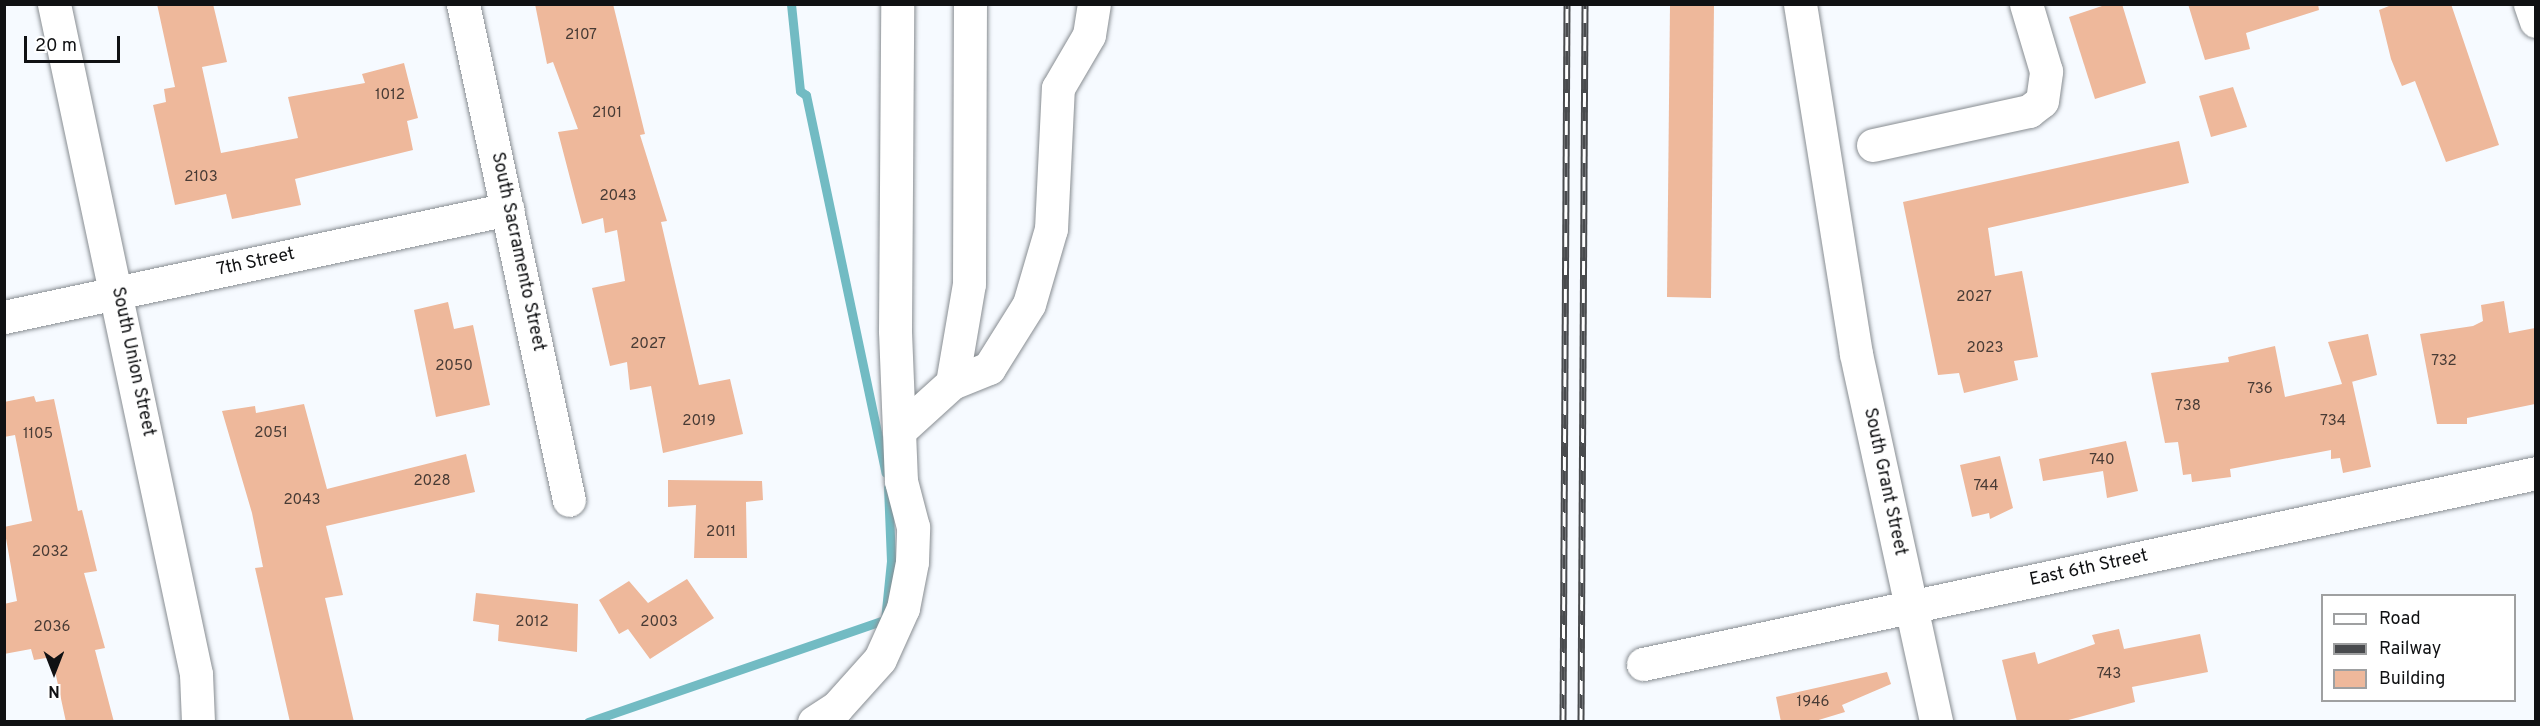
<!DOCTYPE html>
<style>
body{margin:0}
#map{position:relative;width:2540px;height:726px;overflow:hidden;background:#f6faff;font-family:Overpass,sans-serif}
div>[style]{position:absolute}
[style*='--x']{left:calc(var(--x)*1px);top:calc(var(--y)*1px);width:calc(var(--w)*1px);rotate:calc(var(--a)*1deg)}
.stream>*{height:9px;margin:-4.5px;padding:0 4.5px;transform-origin:4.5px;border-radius:4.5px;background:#72bbc3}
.building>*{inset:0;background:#eeb89b}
.roads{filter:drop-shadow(0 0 2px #888d92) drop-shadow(0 0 2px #888d92)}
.minor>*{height:33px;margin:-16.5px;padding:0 16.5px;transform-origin:16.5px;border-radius:16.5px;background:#fff}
.rail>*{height:7px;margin-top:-3.5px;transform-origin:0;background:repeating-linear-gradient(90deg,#fff 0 14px,#494b4e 0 28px);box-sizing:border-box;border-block:2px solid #494b4e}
span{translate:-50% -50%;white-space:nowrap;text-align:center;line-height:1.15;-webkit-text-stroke:5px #fff;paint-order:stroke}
.number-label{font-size:15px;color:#483b35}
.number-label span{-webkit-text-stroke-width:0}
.street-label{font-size:18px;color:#101113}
.frame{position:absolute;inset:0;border:6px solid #101113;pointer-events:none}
.legend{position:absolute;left:2321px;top:594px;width:195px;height:108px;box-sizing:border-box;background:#fff;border:2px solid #9fa0a1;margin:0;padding:8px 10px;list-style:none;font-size:18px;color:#101113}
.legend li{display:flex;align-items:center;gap:12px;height:30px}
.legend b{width:30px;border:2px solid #9fa0a1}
.north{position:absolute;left:24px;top:642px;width:60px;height:60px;-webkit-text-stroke:4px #fff;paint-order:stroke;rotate:180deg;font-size:16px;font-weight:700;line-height:24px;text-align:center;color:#101113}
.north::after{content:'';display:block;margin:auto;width:21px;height:27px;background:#101113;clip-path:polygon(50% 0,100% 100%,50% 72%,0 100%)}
.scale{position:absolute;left:24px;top:36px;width:96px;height:27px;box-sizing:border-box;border:3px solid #101113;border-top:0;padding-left:8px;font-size:18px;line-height:21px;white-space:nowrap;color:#101113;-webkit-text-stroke:4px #fff;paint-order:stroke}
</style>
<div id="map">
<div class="stream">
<div style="--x:791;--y:4;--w:87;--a:84.1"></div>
<div style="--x:800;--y:91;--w:7;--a:34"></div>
<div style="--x:806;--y:95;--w:386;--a:78.1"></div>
<div style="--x:588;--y:722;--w:314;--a:-19"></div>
<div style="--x:885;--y:620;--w:59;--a:-84.2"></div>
<div style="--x:891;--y:561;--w:74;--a:-92.3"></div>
</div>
<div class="building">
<div style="clip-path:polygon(157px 4px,213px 4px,227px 62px,202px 67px,221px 153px,298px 138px,288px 97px,365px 83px,362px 74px,404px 63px,418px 118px,407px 121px,413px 150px,295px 179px,301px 205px,232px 219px,226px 194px,175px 205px,153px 105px,166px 102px,164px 89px,175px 87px)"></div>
<div style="clip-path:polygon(535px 4px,613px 4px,645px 134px,640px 135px,667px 221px,661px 222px,699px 385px,730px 379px,743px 434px,663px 453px,651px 386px,630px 390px,627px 362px,610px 366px,592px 288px,625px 281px,617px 230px,605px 233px,603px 218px,582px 224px,558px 132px,578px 129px,553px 62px,547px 64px)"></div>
<div style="clip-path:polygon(1670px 4px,1714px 4px,1711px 298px,1667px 297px)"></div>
<div style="clip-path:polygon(2108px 4px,2122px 4px,2146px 83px,2095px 99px,2069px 17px)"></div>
<div style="clip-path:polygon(2188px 4px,2318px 4px,2319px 10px,2246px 33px,2250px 49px,2205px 60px)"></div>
<div style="clip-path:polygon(2394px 4px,2451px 4px,2499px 145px,2446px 162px,2415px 81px,2402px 86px,2391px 59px,2379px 10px)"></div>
<div style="clip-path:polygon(2233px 87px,2247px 127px,2211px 137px,2199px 96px)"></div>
<div style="clip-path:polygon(2179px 141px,2189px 183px,1988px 228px,1995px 276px,2022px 271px,2038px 357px,2014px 361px,2018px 380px,1964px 393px,1959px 373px,1938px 375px,1903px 202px)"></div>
<div style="clip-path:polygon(2504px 301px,2509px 333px,2535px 328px,2535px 404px,2467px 418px,2467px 424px,2437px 424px,2420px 334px,2473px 326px,2483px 321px,2481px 305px)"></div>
<div style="clip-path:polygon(448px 302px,454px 329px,473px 325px,490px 405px,436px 417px,414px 310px)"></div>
<div style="clip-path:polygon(2368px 334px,2377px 375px,2344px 384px,2352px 381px,2371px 467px,2343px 473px,2340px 458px,2331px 459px,2331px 450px,2230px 469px,2231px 477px,2192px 482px,2191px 474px,2183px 475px,2178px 442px,2165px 443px,2151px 373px,2229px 362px,2228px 357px,2275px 346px,2285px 397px,2342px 384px,2328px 342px)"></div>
<div style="clip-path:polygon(34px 396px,36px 402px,54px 399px,78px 511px,82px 510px,97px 571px,84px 573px,105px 648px,95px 650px,114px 722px,66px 722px,52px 657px,34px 660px,31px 649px,4px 654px,4px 604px,17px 601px,4px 527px,32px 521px,15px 435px,4px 437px,4px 402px)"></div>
<div style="clip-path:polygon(304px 404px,327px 489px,466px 454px,475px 492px,326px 526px,343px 595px,325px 598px,354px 722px,290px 722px,255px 568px,263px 567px,252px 513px,222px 411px,255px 406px,256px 413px)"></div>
<div style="clip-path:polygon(2126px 441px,2138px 491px,2107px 498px,2103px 471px,2043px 481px,2039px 459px)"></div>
<div style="clip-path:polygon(2000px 456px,2013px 508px,1990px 519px,1989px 513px,1972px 517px,1960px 465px)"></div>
<div style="clip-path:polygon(668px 480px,762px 481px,763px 500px,746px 502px,747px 558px,694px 558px,696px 505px,668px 507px)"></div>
<div style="clip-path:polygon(687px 579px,714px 618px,650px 659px,628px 629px,619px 634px,599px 600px,629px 581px,648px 603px)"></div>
<div style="clip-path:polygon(476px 593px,578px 604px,577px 652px,498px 641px,499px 625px,473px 621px)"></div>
<div style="clip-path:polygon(2119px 629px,2124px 649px,2200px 634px,2208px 672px,2132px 687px,2135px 702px,2061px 722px,2017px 722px,2002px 660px,2035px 652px,2038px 664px,2095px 644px,2092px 635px)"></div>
<div style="clip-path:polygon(1887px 672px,1891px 684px,1842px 705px,1845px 712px,1812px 722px,1781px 722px,1776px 697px)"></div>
</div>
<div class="roads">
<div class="minor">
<div style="--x:54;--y:4;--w:685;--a:78.03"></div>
<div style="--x:196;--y:674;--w:48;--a:87.6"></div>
<div style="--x:463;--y:4;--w:507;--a:77.94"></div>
<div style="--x:1800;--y:4;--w:354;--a:80.9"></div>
<div style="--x:1856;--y:354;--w:377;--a:77.7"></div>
<div style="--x:2530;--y:4;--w:18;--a:71"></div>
<div style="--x:1873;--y:145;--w:160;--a:-12.3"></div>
<div style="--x:2029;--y:111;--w:16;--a:-38"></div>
<div style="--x:2042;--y:101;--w:30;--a:-82"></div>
<div style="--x:2046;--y:71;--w:70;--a:-106.6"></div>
<div style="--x:4;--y:317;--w:515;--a:-12.09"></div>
<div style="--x:952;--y:383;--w:100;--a:-80.3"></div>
<div style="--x:969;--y:284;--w:280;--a:-89.8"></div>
<div style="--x:899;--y:431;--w:72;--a:-42.2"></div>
<div style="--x:952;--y:383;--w:40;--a:-22"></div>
<div style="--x:989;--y:368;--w:75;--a:-58"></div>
<div style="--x:1029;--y:304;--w:78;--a:-73.7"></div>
<div style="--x:1051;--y:229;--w:141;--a:-87.2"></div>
<div style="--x:1058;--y:88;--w:61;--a:-59.7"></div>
<div style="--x:1089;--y:35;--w:31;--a:-81"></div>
<div style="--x:1643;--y:664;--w:913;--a:-12.07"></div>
<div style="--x:814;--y:722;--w:27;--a:-33"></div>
<div style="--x:837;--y:707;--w:64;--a:-48.1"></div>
<div style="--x:880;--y:659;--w:56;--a:-65.7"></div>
<div style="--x:903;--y:608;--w:47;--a:-78.9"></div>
<div style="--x:912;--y:562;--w:35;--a:-88"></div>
<div style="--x:913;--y:527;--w:48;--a:-104.6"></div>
<div style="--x:901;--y:481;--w:151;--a:-92.3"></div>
<div style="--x:895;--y:330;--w:326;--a:-89.6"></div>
</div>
</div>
<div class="rail">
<div style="--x:1563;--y:722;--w:718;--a:-89.68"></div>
<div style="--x:1581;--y:722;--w:718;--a:-89.68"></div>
</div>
<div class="number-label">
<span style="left:581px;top:36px">2107</span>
<span style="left:390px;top:96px">1012</span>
<span style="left:607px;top:114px">2101</span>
<span style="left:201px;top:178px">2103</span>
<span style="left:618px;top:197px">2043</span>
<span style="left:1974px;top:298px">2027</span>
<span style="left:648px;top:345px">2027</span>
<span style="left:1985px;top:349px">2023</span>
<span style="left:2444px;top:362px">732</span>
<span style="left:454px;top:367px">2050</span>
<span style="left:2260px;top:390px">736</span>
<span style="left:2188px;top:407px">738</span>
<span style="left:699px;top:422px">2019</span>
<span style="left:2333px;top:422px">734</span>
<span style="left:271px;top:434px">2051</span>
<span style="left:38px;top:435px">1105</span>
<span style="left:2102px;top:461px">740</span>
<span style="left:432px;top:482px">2028</span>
<span style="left:1986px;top:487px">744</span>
<span style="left:302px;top:501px">2043</span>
<span style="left:721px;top:533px">2011</span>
<span style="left:50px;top:553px">2032</span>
<span style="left:532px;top:623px">2012</span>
<span style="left:659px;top:623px">2003</span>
<span style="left:52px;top:628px">2036</span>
<span style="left:2109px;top:675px">743</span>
<span style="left:1813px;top:703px">1946</span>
</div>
<div class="street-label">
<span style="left:517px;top:252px;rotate:78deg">South Sacramento Street</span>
<span style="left:256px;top:263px;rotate:-12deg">7th Street</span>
<span style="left:132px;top:362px;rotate:78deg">South Union Street</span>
<span style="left:1884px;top:482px;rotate:78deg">South Grant Street</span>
<span style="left:2089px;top:569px;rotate:-12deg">East 6th Street</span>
</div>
<div class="frame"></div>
<ul class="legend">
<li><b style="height:8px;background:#fff"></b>Road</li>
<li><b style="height:8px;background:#494b4e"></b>Railway</li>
<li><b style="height:16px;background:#eeb89b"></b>Building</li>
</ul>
<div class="north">N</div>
<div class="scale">20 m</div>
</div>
